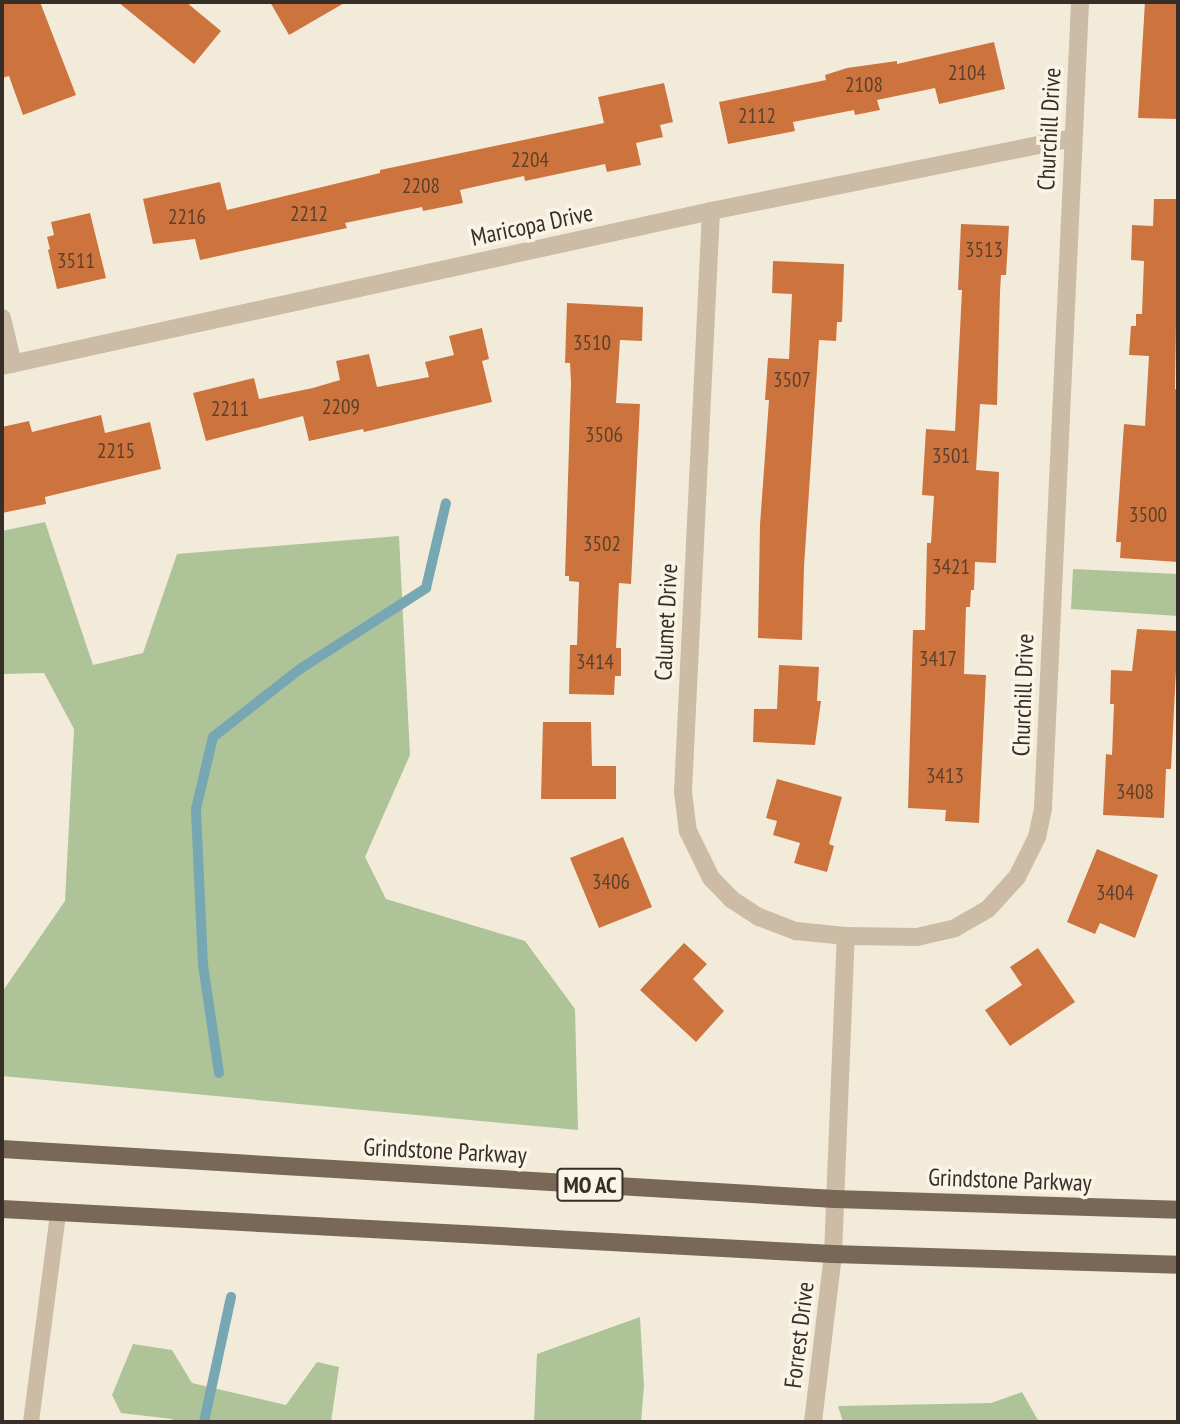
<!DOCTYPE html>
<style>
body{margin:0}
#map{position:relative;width:1180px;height:1424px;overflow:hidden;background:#f3ebda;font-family:"PT Sans Narrow",sans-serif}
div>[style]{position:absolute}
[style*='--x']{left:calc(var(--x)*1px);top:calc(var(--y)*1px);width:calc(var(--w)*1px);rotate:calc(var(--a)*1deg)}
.green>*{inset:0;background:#afc399}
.stream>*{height:10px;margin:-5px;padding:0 5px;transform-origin:5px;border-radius:5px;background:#77a7b2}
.building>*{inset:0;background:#cd743e}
.service>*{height:16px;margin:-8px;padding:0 8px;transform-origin:8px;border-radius:8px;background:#ccbca5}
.minor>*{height:18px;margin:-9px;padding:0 9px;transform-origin:9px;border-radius:9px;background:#ccbca5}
.primary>*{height:18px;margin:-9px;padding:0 9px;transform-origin:9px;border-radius:9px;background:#7a6857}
span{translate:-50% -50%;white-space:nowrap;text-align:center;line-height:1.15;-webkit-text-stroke:7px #faf4e7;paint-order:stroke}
.number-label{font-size:21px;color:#5c402d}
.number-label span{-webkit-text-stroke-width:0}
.shield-label span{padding:2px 5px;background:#faf4e7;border:2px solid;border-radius:5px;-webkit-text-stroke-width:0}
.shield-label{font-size:23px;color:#372e27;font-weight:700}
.street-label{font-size:24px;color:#372e27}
.frame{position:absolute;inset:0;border:4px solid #372e27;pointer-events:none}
</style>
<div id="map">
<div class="green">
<div style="clip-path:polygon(45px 522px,93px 665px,143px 653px,177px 554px,399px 536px,410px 755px,365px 857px,386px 899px,525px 941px,575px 1009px,578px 1130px,2px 1076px,2px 992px,65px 901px,74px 729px,44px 673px,2px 674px,2px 531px)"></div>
<div style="clip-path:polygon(1073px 569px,1178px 574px,1178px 616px,1071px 609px)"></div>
<div style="clip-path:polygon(640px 1317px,644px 1386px,641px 1422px,534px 1422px,537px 1354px)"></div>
<div style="clip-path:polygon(133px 1344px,172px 1350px,192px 1383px,286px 1405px,317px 1362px,339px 1367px,331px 1422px,173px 1422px,172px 1419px,121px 1413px,112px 1395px)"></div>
<div style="clip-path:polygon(1022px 1392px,1039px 1422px,843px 1422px,838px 1406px,991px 1403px)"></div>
</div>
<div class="stream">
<div style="--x:219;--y:1073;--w:109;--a:-98.4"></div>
<div style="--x:203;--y:965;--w:156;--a:-92.6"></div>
<div style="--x:196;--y:809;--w:74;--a:-76.7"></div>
<div style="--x:213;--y:737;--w:110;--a:-38"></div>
<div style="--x:300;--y:669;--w:150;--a:-32.7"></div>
<div style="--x:426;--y:588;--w:87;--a:-76.8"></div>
<div style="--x:204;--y:1422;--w:128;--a:-77.8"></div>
</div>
<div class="building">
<div style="clip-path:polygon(2px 2px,40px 2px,76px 95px,23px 115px,9px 76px,2px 78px)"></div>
<div style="clip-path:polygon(118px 2px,186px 2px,221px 31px,194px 64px)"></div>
<div style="clip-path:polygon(270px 2px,346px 2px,289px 35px)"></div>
<div style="clip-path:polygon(1145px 2px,1178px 2px,1178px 119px,1138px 118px)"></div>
<div style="clip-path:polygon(994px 42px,1005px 89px,939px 104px,935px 88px,877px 100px,880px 110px,855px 115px,854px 110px,793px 122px,795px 131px,728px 144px,719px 102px,826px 80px,825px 75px,847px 68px,897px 61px,897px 64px)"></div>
<div style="clip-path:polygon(664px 83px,673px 122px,660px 125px,663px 137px,636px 143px,641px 165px,607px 172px,605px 164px,525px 181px,524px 176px,460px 190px,463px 203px,423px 211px,422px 207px,345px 223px,347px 228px,200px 260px,195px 239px,153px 244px,143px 199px,220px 182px,227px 210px,380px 173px,380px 170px,604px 123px,598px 97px)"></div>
<div style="clip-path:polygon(1154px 199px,1178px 199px,1175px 389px,1178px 390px,1178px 562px,1120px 558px,1121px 542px,1116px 542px,1124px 424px,1145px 426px,1149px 356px,1129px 355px,1131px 326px,1136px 326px,1136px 314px,1142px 314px,1144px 261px,1131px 260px,1132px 225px,1153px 226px)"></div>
<div style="clip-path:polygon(90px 213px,106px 278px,57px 289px,48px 250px,50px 249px,47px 237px,54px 235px,51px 222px)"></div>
<div style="clip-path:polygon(961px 224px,1009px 226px,1006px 275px,1001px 275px,1000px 292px,997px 405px,980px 404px,976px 470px,999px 472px,996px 563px,975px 562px,974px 590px,971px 590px,970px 607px,966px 607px,964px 674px,986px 675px,979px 823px,945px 821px,946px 810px,908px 808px,913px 630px,925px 630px,927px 543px,931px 543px,934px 496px,922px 495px,926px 429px,955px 431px,962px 290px,958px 290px)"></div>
<div style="clip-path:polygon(773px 261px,844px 264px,842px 322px,837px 322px,836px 341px,819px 340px,804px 567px,802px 640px,758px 638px,760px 525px,769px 400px,765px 400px,768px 358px,789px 359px,792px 294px,772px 293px)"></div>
<div style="clip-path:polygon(567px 303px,643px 307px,642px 341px,620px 340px,616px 403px,640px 404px,631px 584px,619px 583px,616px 648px,621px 648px,621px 676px,615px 676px,614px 695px,569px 694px,570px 645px,577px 645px,579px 582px,569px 581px,569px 576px,565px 576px,571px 382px,570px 363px,565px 363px)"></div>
<div style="clip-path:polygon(482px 328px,489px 359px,482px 361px,492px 402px,364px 432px,363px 429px,309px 441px,303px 416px,206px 441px,193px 393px,254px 378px,259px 399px,313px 388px,340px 380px,336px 361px,369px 354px,377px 387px,429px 377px,425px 362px,454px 355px,449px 336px)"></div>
<div style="clip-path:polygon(101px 415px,105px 433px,150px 422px,161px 469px,45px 497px,46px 504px,2px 513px,2px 427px,29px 421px,32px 432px)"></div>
<div style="clip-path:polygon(1137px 629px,1178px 631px,1171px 769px,1166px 769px,1164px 818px,1103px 815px,1106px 754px,1112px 755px,1114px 704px,1110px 704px,1111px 670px,1132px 671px)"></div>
<div style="clip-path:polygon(779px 665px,819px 667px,817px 701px,821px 701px,815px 745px,753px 742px,754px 709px,777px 709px)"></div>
<div style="clip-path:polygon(543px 722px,591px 722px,592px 766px,616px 766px,616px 799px,541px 799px)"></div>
<div style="clip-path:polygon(777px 779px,842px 797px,829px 844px,834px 846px,827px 872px,794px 863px,800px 843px,773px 835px,777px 821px,766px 818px)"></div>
<div style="clip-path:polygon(623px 837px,652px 907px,599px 928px,570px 858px)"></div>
<div style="clip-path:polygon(1097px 849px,1158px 875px,1135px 938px,1100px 923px,1095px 934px,1067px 922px)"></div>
<div style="clip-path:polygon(684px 943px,707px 964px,693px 979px,724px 1011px,696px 1042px,640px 990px)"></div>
<div style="clip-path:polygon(1038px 948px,1075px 1002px,1010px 1046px,985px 1010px,1022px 985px,1010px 967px)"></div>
</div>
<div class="service">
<div style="--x:31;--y:1422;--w:211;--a:-82.6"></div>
</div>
<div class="minor">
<div style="--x:711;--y:211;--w:582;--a:92.76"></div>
<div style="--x:683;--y:792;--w:39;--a:83"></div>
<div style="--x:688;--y:831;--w:52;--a:63.9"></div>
<div style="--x:711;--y:878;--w:29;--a:46"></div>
<div style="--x:731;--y:899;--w:33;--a:33"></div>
<div style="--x:759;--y:917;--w:40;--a:21"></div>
<div style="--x:796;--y:931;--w:50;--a:5.7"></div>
<div style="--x:846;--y:936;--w:71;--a:0.8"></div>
<div style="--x:917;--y:937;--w:39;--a:-13"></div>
<div style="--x:955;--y:928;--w:38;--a:-30"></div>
<div style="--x:988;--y:909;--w:43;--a:-47.8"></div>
<div style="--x:1017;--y:877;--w:45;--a:-63.4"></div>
<div style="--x:1037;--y:837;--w:30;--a:-78"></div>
<div style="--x:1043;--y:808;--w:807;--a:-87.37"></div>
<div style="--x:2;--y:318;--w:47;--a:76.6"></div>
<div style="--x:2;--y:366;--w:726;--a:-12.33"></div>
<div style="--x:711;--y:211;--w:369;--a:-11.4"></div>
<div style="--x:813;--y:1422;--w:169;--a:-83.2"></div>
<div style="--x:833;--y:1254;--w:318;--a:-87.7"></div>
</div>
<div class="primary">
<div style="--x:2;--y:1149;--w:834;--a:3.44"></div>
<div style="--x:835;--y:1199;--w:343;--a:1.8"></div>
<div style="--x:2;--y:1209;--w:832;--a:3.1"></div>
<div style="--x:833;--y:1254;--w:345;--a:1.8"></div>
</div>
<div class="number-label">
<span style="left:967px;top:73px">2104</span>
<span style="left:864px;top:85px">2108</span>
<span style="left:757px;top:116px">2112</span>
<span style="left:530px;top:160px">2204</span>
<span style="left:421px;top:186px">2208</span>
<span style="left:309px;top:214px">2212</span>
<span style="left:187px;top:217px">2216</span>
<span style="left:984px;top:250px">3513</span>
<span style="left:76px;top:261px">3511</span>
<span style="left:592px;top:343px">3510</span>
<span style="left:792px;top:380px">3507</span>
<span style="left:341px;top:407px">2209</span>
<span style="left:230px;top:409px">2211</span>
<span style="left:604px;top:435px">3506</span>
<span style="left:116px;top:451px">2215</span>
<span style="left:951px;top:456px">3501</span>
<span style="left:1148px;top:515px">3500</span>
<span style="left:602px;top:544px">3502</span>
<span style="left:951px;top:567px">3421</span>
<span style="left:938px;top:659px">3417</span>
<span style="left:595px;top:662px">3414</span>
<span style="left:945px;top:776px">3413</span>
<span style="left:1135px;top:792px">3408</span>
<span style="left:611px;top:882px">3406</span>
<span style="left:1115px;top:893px">3404</span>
</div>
<div class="shield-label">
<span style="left:590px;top:1185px">MO AC</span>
</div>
<div class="street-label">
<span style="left:1049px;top:129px;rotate:-87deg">Churchill Drive</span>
<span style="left:532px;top:225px;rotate:-12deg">Maricopa Drive</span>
<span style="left:666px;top:622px;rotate:-87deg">Calumet Drive</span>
<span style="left:1023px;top:695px;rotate:-88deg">Churchill Drive</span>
<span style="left:445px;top:1151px;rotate:3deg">Grindstone Parkway</span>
<span style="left:1010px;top:1180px;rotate:2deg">Grindstone Parkway</span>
<span style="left:799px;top:1335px;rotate:-83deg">Forrest Drive</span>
</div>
<div class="frame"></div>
</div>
